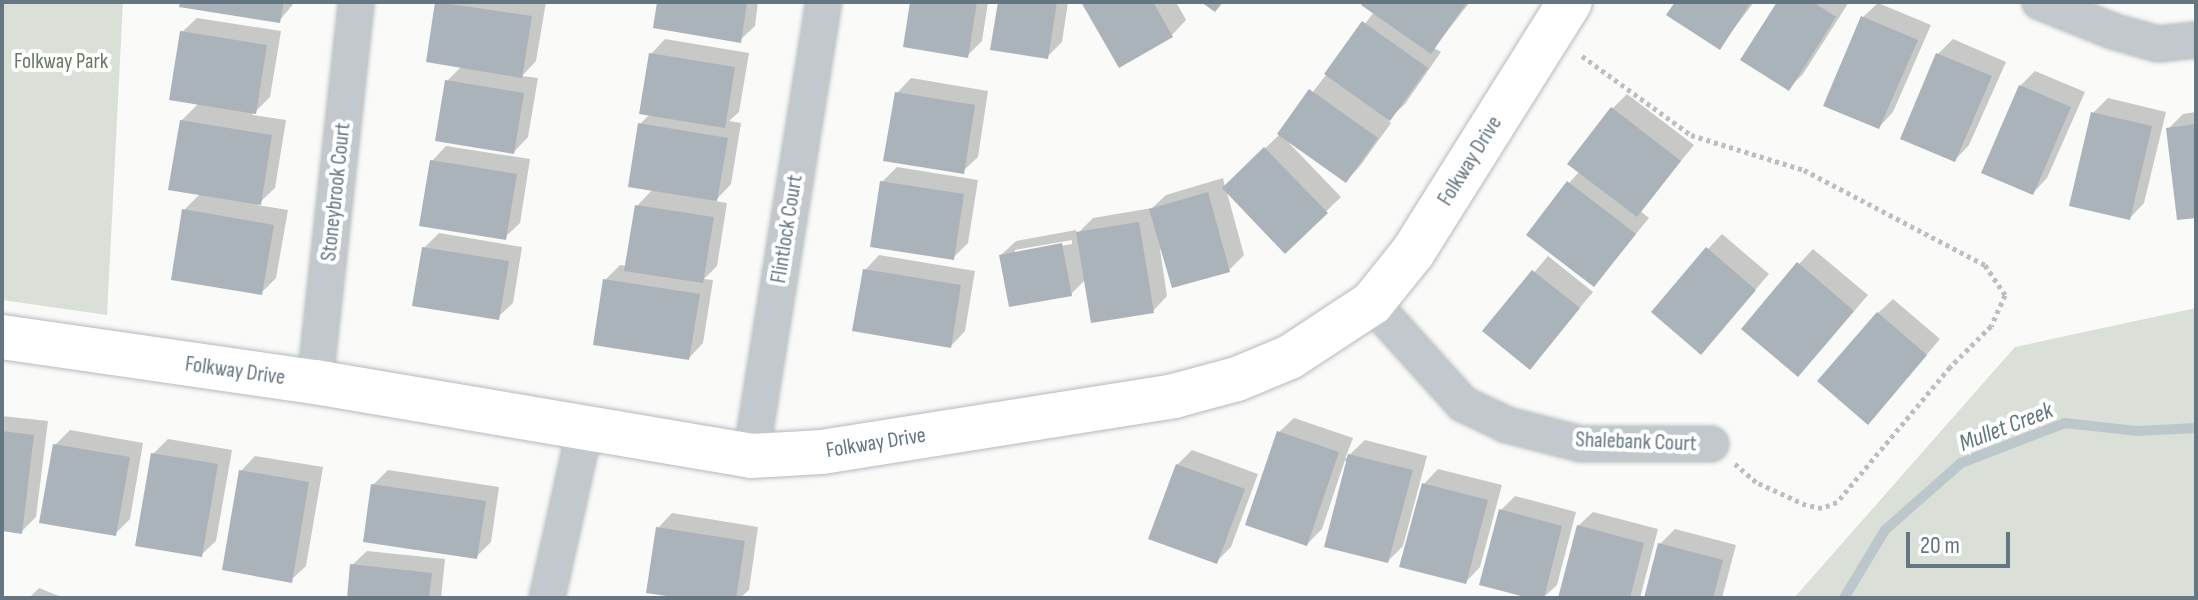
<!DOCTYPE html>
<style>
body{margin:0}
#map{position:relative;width:2198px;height:600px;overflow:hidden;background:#fafaf8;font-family:"Sofia Sans Condensed",sans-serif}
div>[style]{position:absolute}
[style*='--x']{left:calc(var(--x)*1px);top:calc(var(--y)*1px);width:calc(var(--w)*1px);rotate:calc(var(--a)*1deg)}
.green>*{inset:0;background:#dadfd7}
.shadow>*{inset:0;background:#0003}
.stream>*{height:10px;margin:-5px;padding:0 5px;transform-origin:5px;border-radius:5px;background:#bbc7cb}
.building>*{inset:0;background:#aab3b9}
.path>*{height:5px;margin-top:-2.5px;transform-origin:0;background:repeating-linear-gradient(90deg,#bbbfc2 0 4px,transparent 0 8px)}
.roads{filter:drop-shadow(0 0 2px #b3babf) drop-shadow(0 0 2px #b3babf)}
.street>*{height:34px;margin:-17px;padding:0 17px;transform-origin:17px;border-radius:17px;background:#c3c8cc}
.secondary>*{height:44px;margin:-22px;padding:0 22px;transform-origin:22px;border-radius:22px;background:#fff}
span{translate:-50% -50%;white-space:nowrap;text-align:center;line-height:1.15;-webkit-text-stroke:8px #fff;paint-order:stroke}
.park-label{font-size:22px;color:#687a64}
.street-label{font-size:22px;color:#657683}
.water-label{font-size:24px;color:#60757c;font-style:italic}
.frame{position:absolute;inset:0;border:4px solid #657683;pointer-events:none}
.scale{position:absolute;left:1906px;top:532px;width:104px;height:36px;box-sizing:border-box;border:4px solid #657683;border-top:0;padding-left:10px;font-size:24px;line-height:28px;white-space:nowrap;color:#657683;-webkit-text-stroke:6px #fff;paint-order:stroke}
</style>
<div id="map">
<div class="green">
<div style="clip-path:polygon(2px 2px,123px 2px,107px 315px,2px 300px)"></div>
<div style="clip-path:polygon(2196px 308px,2196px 598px,1794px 598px,2015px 347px)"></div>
</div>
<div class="shadow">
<div style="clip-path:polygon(182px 2px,295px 2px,279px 21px)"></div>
<div style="clip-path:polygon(437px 2px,546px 2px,536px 61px,522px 76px,538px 78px,528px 137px,514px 152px,447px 81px,462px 66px,428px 61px)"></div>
<div style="clip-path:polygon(659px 2px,758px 2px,755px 26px,740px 40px)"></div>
<div style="clip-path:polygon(912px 2px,988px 2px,982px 41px,967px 56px)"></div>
<div style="clip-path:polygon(1000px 2px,1068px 2px,1062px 42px,1047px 57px)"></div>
<div style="clip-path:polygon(1083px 2px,1176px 2px,1186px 20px,1172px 35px)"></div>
<div style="clip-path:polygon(evenodd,1366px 2px,1470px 2px,1434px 48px,1441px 52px,1405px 104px,1388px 120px,1391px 123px,1360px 166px,1346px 181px,1288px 142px,1341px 197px,1285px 251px,1226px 189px,1244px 255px,1229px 270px,1160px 249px,1167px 296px,1153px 311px,1086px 279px,1071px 294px,1001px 255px,1016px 241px,1076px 230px,1077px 234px,1093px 218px,1152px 208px,1166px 195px,1223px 178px,1225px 187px,1279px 135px,1326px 75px,1374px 12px,1366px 2px,1072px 240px,1072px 244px,1015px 254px,1015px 250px,1072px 240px)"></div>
<div style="clip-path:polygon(1677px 2px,1754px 2px,1720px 47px)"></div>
<div style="clip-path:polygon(1779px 2px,1849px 2px,1803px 74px,1788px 89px)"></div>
<div style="clip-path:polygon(1878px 3px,1931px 25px,1893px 112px,1879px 127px,1863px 17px)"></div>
<div style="clip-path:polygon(197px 18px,281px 31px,270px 97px,252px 115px,286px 120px,275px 188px,257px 205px,288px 210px,276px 278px,262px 292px,184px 210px,201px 193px,181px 121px,199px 103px,182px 32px)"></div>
<div style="clip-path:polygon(665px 39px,749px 53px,739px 112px,729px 121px,741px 123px,731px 184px,715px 201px,727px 203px,717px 266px,704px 279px,713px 280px,703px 343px,689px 358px,605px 280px,620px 265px,627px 266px,637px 206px,653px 189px,640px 124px,650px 114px,651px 54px)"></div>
<div style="clip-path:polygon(1953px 39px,2006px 62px,1969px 145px,1955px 160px,1902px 138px,1938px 54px)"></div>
<div style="clip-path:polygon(2035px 71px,2085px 92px,2047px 178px,2033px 193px,2020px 86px)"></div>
<div style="clip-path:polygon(911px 78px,988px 91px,978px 157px,963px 171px,897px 93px)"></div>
<div style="clip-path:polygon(1627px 94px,1694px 145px,1640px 211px,1649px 218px,1594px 285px,1569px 183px,1580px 171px,1612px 109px)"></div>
<div style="clip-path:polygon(2108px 98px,2166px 112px,2144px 203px,2130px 218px,2093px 113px)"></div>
<div style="clip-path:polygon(2196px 112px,2196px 216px,2168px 129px,2183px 114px)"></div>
<div style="clip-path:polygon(446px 146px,530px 159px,520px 223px,505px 237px,432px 161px)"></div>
<div style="clip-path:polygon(897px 167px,978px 180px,968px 243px,953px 258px,882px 182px)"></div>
<div style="clip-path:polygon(439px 233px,522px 247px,513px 303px,498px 317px,424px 248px)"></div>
<div style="clip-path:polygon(1722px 234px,1769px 274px,1701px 352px,1708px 249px)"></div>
<div style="clip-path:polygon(1813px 249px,1868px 295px,1813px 359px,1799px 264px)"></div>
<div style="clip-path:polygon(879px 255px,975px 271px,965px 331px,951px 346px,865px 270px)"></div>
<div style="clip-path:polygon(1548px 256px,1593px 292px,1530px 367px,1485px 331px)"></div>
<div style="clip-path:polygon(1893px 299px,1940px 339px,1882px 407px,1878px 313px)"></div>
<div style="clip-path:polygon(2px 416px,48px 421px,36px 517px,21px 532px,2px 529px)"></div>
<div style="clip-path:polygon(1294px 418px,1353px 438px,1345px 459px,1365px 440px,1427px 456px,1403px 546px,1388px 561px,1345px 460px,1322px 529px,1307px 544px,1279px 432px)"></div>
<div style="clip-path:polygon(70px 430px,143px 443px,130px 519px,115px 534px,55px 445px)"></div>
<div style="clip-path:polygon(168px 439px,232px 450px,216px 541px,201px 555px,153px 454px)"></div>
<div style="clip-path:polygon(1192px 450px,1258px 474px,1231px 547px,1216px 562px,1177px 465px)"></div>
<div style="clip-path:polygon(255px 456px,323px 467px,306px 566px,291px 580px,241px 471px)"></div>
<div style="clip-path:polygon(1438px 469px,1502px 485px,1480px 567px,1466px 582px,1424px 484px)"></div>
<div style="clip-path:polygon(388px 470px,499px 487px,491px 542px,476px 557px,373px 485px)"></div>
<div style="clip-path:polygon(1515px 496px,1576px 512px,1557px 585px,1543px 598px,1536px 598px,1501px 510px)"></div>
<div style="clip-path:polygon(1593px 512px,1658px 529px,1640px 598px,1560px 598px,1578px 526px)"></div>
<div style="clip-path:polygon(672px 513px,758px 527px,749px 590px,740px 598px,693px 598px,658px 528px)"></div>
<div style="clip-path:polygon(1675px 529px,1736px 545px,1722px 598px,1646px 598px,1660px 544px)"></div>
<div style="clip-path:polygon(367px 551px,445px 559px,441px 598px,349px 598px,352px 565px)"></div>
<div style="clip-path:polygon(39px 588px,64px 598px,29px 598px)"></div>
</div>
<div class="stream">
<div style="--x:1844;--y:598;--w:79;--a:-58.9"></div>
<div style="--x:1885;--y:530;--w:101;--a:-41.4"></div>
<div style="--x:1961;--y:463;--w:111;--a:-21"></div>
<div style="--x:2065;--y:423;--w:72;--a:6.3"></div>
<div style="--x:2137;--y:431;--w:59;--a:-2.9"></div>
</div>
<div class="building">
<div style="clip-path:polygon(180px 2px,284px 2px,280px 23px,179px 7px)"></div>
<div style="clip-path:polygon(435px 2px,532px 16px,522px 78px,426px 62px)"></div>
<div style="clip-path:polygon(657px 2px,747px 2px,741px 43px,653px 28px)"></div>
<div style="clip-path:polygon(910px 2px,977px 2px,968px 58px,903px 47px)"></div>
<div style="clip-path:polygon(998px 2px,1057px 2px,1048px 59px,990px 50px)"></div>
<div style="clip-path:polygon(1081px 2px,1153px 2px,1173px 37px,1119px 68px)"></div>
<div style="clip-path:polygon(1201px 2px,1223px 2px,1215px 12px)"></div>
<div style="clip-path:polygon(1363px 2px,1467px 2px,1431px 54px,1361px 5px)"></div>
<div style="clip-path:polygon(1675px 2px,1751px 2px,1720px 50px,1666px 15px)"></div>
<div style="clip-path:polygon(1777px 2px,1813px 2px,1836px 17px,1789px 91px,1740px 60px)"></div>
<div style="clip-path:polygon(1861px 16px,1918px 40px,1879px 129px,1823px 106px)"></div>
<div style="clip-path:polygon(1362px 21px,1428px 68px,1390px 121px,1324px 74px)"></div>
<div style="clip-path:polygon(180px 31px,267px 45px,256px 114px,169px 100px)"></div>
<div style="clip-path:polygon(649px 53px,735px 67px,725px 128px,639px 114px)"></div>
<div style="clip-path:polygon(1936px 53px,1992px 76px,1955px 162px,1900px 139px)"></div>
<div style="clip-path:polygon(445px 80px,524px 93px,514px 154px,435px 141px)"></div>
<div style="clip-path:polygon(2019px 85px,2071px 107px,2033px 195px,1981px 173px)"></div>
<div style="clip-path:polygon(1309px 89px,1378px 138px,1346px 183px,1277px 134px)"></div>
<div style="clip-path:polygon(895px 92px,975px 105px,964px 174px,883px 161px)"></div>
<div style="clip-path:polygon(1611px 107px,1681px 161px,1637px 217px,1567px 164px)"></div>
<div style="clip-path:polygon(2091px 112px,2152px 126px,2130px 220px,2069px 206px)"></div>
<div style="clip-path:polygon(180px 120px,272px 135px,261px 205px,168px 190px)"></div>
<div style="clip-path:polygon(638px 123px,728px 138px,717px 201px,628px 187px)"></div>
<div style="clip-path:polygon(2196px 124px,2196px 218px,2177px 220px,2166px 128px)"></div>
<div style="clip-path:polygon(1264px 147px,1328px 213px,1285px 254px,1222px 188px)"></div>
<div style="clip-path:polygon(430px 160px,517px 174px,506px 240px,419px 226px)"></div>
<div style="clip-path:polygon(880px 181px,964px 194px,954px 260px,870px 247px)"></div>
<div style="clip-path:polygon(1567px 181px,1636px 234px,1594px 287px,1526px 235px)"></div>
<div style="clip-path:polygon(1208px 192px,1230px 272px,1172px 288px,1149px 209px)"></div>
<div style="clip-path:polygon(635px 205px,714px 217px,703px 283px,624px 271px)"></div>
<div style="clip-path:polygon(182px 209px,274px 225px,262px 295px,171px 280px)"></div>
<div style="clip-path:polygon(1139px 222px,1154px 313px,1091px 323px,1076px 232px)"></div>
<div style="clip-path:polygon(1062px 243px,1072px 296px,1009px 307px,999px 255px)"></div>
<div style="clip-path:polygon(422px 247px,509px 261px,499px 320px,412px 306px)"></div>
<div style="clip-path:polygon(1706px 247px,1756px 290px,1701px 355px,1651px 312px)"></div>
<div style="clip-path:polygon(1797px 262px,1854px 311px,1798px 377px,1741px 329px)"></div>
<div style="clip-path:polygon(863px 269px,961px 285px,951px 348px,852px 331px)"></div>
<div style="clip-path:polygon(1532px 270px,1580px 308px,1530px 370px,1482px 331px)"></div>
<div style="clip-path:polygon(603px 279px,700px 294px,689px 360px,593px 345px)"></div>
<div style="clip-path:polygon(1877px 312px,1927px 355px,1868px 425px,1817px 381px)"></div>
<div style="clip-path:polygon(2px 431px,34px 435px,22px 534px,2px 531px)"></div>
<div style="clip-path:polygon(1277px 431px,1339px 452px,1307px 546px,1245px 525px)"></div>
<div style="clip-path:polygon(53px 444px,130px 457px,116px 536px,39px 523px)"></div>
<div style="clip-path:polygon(151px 453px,218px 464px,202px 557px,135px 546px)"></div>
<div style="clip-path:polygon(1348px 454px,1413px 470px,1388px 563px,1324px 547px)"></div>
<div style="clip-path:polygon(1176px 464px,1245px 489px,1217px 564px,1148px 539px)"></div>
<div style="clip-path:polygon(239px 470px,309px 482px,292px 583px,222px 570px)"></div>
<div style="clip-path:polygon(1422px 483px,1488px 500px,1466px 584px,1399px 567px)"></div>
<div style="clip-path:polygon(371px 484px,486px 501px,477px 559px,363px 542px)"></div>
<div style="clip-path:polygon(1499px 509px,1562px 526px,1544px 598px,1529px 598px,1479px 585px)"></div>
<div style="clip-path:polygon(1577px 525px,1644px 543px,1630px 598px,1558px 598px)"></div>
<div style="clip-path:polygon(656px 527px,745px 541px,736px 598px,680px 598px,646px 593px)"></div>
<div style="clip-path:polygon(1658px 543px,1723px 560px,1713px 598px,1644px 598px)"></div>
<div style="clip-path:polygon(350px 564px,432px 573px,429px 598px,347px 598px)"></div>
</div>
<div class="path">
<div style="--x:1582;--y:56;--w:135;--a:35.9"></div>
<div style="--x:1691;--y:135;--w:118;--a:17.2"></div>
<div style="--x:1804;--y:170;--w:204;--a:27.7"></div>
<div style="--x:1985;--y:265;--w:36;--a:56"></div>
<div style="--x:2005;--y:295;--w:34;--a:114"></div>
<div style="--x:1991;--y:326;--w:58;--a:135"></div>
<div style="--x:1950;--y:367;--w:176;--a:129.9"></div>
<div style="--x:1837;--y:502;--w:16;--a:158"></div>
<div style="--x:1822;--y:508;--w:16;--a:-169"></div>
<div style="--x:1806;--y:505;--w:55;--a:-155.3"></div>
<div style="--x:1756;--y:482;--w:28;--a:-139"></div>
</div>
<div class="roads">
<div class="street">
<div style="--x:2040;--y:2;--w:78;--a:21.9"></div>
<div style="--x:2112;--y:31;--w:48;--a:15.8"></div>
<div style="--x:2158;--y:44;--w:38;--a:-6"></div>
<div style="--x:1372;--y:303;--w:136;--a:48"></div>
<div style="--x:1463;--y:404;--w:49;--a:25.5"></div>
<div style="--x:1507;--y:425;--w:76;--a:14.4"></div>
<div style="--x:1581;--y:444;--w:130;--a:0"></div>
<div style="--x:315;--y:382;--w:382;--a:-83.8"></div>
<div style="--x:751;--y:456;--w:460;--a:-80.9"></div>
<div style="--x:547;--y:598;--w:174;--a:-77.4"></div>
</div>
<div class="secondary">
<div style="--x:2;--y:337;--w:316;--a:8.2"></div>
<div style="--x:315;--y:382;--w:442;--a:9.6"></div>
<div style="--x:751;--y:456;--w:71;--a:-3.2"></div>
<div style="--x:822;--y:452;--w:356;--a:-9"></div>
<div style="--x:1174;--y:396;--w:65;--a:-15.1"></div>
<div style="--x:1237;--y:379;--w:57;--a:-22.5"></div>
<div style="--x:1290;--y:357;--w:98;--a:-33.4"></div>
<div style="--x:1372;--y:303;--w:65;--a:-51.2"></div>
<div style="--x:1413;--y:252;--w:295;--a:-57.9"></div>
</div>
</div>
<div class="park-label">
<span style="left:61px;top:62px">Folkway Park</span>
</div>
<div class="street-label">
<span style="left:1470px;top:161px;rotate:-58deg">Folkway Drive</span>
<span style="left:336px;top:192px;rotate:-84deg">Stoneybrook Court</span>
<span style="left:787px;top:229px;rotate:-81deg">Flintlock Court</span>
<span style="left:235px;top:371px;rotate:8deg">Folkway Drive</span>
<span style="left:1636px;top:442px;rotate:2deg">Shalebank Court</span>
<span style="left:876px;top:443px;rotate:-9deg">Folkway Drive</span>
</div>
<div class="water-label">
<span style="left:2006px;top:427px;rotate:-21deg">Mullet Creek</span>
</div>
<div class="frame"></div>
<div class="scale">20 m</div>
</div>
